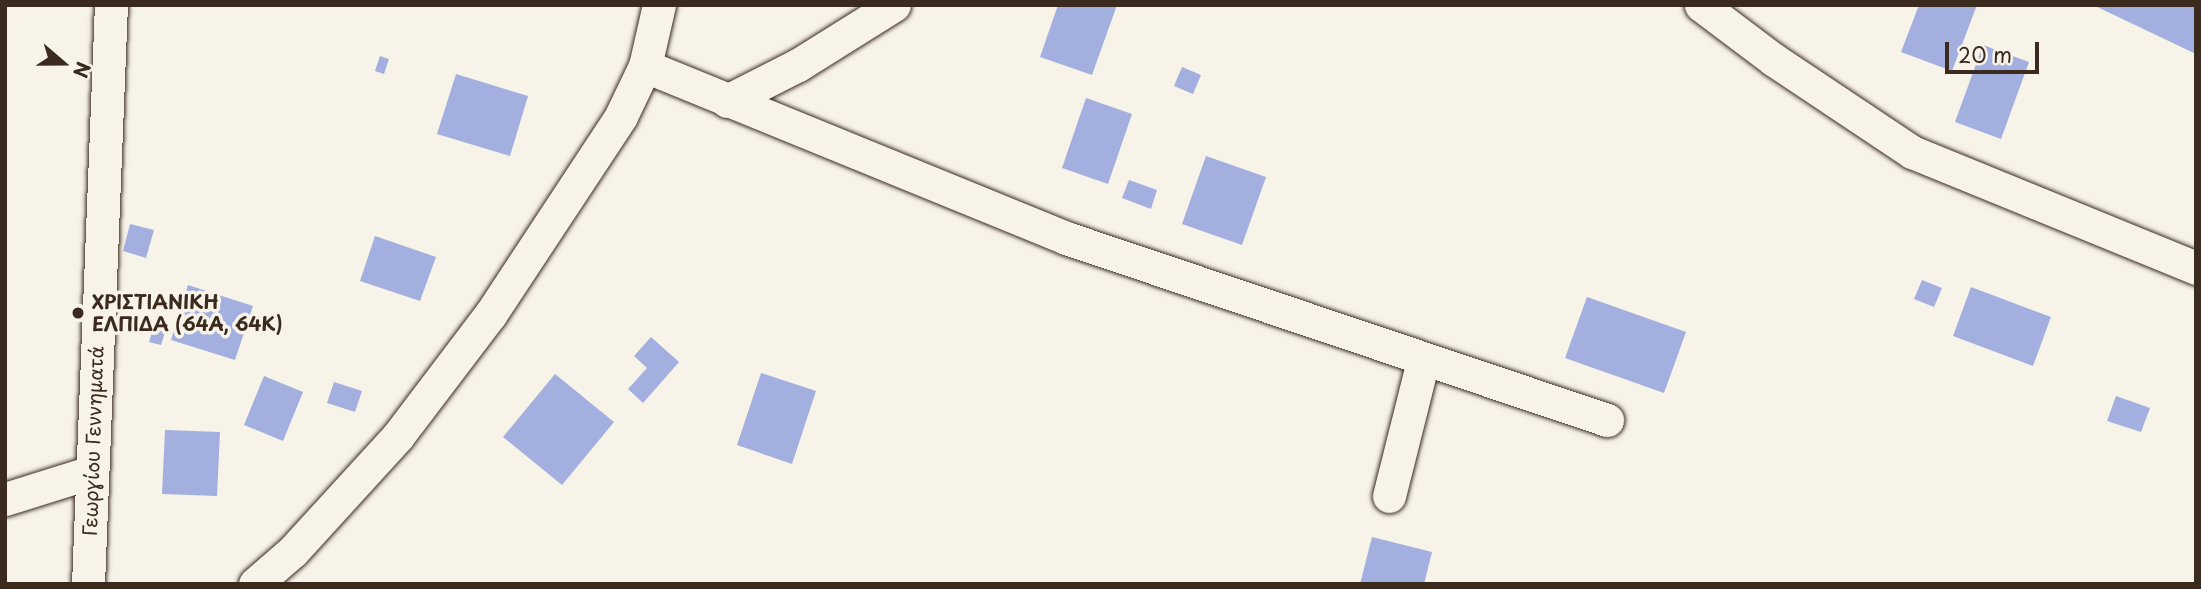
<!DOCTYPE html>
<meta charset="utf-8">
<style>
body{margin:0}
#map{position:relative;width:2201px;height:589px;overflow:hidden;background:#f7f3e8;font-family:"Playpen Sans",sans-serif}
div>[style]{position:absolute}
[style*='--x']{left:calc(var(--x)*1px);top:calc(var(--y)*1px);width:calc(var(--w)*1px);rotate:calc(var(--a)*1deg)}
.building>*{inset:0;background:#a2afdf}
.roads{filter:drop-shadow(0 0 2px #3b2a1e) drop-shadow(0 0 2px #3b2a1e)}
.minor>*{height:33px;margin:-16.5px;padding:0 16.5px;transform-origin:16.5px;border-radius:16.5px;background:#f7f3e8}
.dots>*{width:19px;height:19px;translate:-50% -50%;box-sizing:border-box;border:4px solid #f7f3e8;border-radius:50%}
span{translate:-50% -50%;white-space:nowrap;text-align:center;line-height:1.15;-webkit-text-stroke:7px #f7f3e8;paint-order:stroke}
.poi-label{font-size:19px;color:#3b2a1e;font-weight:700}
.left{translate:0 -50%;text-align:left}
.street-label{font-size:19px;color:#3b2a1e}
.frame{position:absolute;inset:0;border:7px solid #3b2a1e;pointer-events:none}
.north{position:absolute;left:28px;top:28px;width:70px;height:70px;-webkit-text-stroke:5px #f7f3e8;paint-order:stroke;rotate:110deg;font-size:19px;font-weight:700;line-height:28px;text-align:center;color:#3b2a1e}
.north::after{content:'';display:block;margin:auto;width:24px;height:32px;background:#3b2a1e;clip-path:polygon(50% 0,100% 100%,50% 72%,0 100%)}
.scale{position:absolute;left:1945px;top:42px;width:94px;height:32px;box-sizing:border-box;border:4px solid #3b2a1e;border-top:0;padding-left:9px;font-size:21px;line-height:24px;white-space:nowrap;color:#3b2a1e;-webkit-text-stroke:5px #f7f3e8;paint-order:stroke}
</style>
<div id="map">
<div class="building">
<div style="clip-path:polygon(1058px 5px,1117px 5px,1092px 75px,1040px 57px)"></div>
<div style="clip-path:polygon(1919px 5px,1977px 5px,1952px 71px,1901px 52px)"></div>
<div style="clip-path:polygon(2093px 5px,2196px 5px,2196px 54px)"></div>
<div style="clip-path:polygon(1983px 45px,2029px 62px,2001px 139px,1955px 122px)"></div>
<div style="clip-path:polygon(380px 56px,389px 59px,384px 74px,375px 71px)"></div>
<div style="clip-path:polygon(1182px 67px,1201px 75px,1193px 94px,1174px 86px)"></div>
<div style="clip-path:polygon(456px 74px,528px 96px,510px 156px,437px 134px)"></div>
<div style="clip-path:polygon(1086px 98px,1132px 114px,1108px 184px,1062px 168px)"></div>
<div style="clip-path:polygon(1206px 156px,1266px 177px,1242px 245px,1182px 224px)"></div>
<div style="clip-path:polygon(1129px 180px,1157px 190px,1151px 209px,1122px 198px)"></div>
<div style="clip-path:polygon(130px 224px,154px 230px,146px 258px,123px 251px)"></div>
<div style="clip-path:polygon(375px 236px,436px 257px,420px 301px,360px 281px)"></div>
<div style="clip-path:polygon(1922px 280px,1942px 288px,1934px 307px,1914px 299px)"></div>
<div style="clip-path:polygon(188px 285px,253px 306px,235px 360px,171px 340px)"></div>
<div style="clip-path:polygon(1971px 287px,2051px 317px,2033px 366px,1953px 336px)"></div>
<div style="clip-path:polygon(1587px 297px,1686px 332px,1664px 393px,1565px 358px)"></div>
<div style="clip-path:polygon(153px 329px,165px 332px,161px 345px,149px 342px)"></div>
<div style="clip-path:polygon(651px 337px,679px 362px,643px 403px,628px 389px,647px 368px,634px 356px)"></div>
<div style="clip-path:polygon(761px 373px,816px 391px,792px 464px,737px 445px)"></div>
<div style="clip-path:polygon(555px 374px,614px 422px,562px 485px,503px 437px)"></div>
<div style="clip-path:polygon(264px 376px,303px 392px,283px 441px,244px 425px)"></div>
<div style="clip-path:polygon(334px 382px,362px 391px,355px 412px,327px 403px)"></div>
<div style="clip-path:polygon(2116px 396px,2150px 408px,2141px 432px,2107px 421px)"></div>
<div style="clip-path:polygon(165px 430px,220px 432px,217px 496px,162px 494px)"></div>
<div style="clip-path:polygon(1372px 537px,1432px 552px,1424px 584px,1360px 584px)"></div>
</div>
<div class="roads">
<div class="minor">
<div style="--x:1701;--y:5;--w:91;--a:37"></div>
<div style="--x:1774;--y:60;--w:166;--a:33.7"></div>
<div style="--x:1912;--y:152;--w:307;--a:22.2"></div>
<div style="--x:645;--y:66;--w:455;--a:22.2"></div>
<div style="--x:1066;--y:238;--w:571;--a:18.59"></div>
<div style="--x:727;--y:101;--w:80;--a:-26.9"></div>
<div style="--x:798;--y:65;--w:113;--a:-32"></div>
<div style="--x:1389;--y:496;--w:139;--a:-75.9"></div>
<div style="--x:5;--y:499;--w:90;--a:-17.4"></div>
<div style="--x:88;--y:584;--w:579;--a:-87.73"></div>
<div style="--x:255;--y:584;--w:50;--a:-41"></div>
<div style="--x:293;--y:551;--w:156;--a:-47.6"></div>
<div style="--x:398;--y:436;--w:152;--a:-52.8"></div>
<div style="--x:490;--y:315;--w:238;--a:-56.6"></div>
<div style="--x:621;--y:116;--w:55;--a:-64.4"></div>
<div style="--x:645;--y:66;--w:63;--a:-77.1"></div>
</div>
</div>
<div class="dots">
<div style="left:78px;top:313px;background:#3b2a1e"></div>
</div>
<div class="poi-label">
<span class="left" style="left:92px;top:313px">ΧΡΙΣΤΙΑΝΙΚΗ<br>ΕΛΠΙΔΑ (64Α, 64Κ)</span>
</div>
<div class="street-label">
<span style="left:93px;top:441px;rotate:-88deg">Γεωργίου Γεννηματά</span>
</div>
<div class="frame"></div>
<div class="north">N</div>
<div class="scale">20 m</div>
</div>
